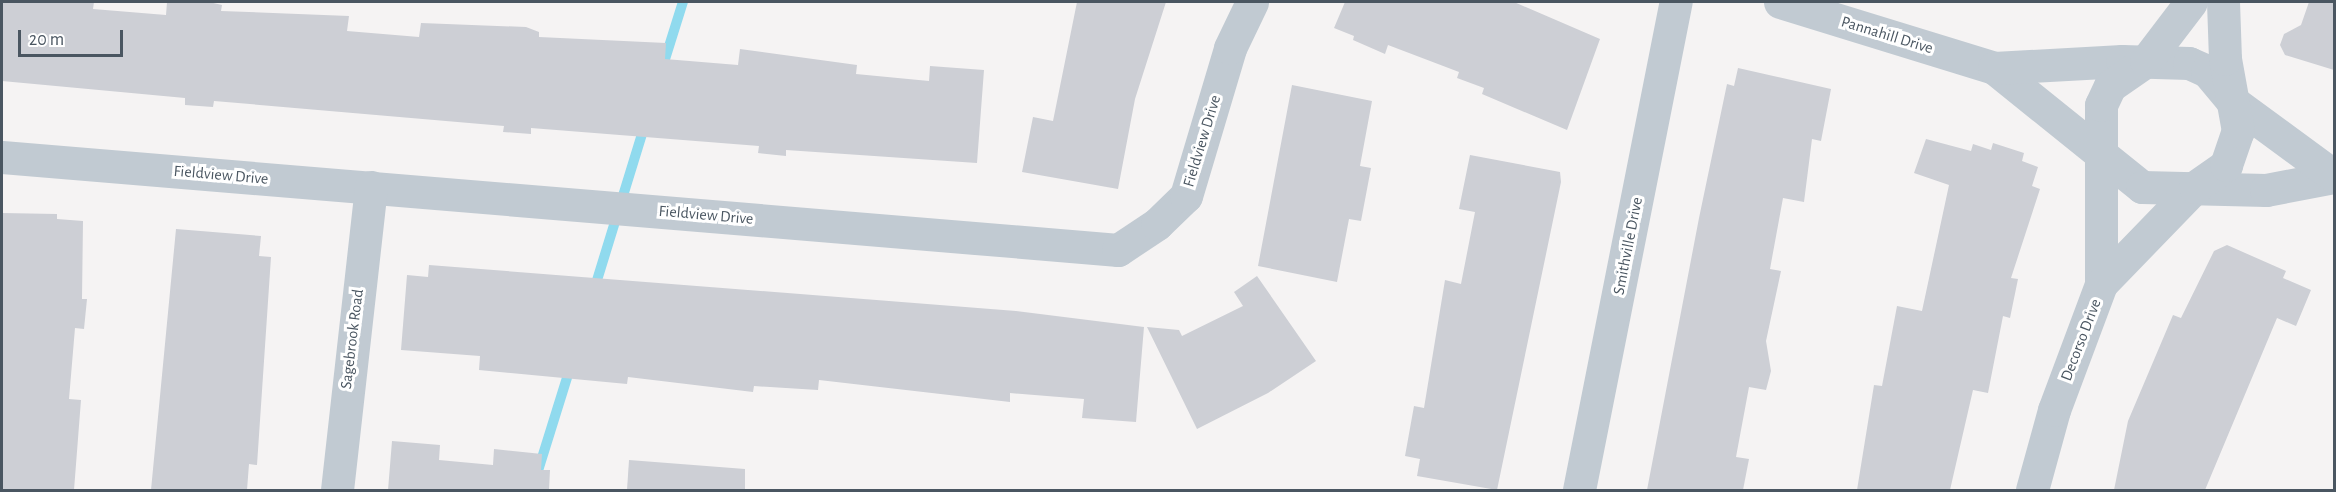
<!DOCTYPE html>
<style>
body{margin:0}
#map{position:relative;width:2336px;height:492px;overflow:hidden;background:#f5f3f3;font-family:"Alegreya Sans",sans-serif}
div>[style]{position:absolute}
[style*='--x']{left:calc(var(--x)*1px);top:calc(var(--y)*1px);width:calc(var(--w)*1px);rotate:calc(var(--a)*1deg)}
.stream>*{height:10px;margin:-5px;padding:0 5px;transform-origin:5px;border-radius:5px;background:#90daee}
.building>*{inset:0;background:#cdcfd5}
.minor>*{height:33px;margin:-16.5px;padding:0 16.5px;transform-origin:16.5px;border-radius:16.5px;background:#c1cad2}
span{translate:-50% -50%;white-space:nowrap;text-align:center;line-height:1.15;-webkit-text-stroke:6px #fff;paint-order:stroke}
.street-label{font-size:16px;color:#4a5661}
.frame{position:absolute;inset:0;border:3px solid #4a5661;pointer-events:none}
.scale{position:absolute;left:18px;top:30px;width:105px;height:27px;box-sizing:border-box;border:3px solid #4a5661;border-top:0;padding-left:8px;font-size:18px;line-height:21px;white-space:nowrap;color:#4a5661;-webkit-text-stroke:4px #fff;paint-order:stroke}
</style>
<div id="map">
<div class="stream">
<div style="--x:661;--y:72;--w:73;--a:-72.6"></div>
<div style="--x:594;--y:290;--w:174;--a:-72.9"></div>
<div style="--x:532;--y:490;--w:131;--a:-72.7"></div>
</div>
<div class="building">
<div style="clip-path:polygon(2px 2px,94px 2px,93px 9px,166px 15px,167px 2px,209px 2px,222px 5px,221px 11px,349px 16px,347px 31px,419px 37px,421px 23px,526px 27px,539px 32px,539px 37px,666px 43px,665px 59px,738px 65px,740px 49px,857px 65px,856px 74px,929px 81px,930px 66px,984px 70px,977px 163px,786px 150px,786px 156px,758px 153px,759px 146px,531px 128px,531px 134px,503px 132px,504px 126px,214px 101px,213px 107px,185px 105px,185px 98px,2px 81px)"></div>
<div style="clip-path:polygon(1077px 2px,1166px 2px,1135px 99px,1118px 189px,1022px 172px,1033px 117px,1053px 121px)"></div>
<div style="clip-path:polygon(1345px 2px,1514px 2px,1600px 39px,1567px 130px,1482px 94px,1484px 88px,1457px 78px,1459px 72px,1388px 45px,1385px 54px,1353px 40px,1354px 36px,1334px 28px)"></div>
<div style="clip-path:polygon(2309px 2px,2334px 2px,2334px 70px,2285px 55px,2280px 45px,2284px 34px,2301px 25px)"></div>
<div style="clip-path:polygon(1738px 68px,1831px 89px,1821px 141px,1812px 139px,1804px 202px,1783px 198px,1770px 269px,1781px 271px,1766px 341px,1771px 371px,1766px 390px,1749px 387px,1736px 457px,1749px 459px,1743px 490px,1647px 490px,1699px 218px,1727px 84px,1734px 86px)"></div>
<div style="clip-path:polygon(1292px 85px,1372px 101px,1360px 166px,1371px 168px,1361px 221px,1349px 219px,1337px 282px,1258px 266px)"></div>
<div style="clip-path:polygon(1926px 139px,1971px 151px,1973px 144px,1991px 150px,1993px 143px,2024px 153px,2022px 161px,2038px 167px,2032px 186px,2040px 189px,2011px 278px,2018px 279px,2010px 318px,2003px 316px,1988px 393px,1973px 390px,1950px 490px,1857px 490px,1874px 385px,1882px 386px,1897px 306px,1922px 311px,1949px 185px,1914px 173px)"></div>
<div style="clip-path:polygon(1470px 155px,1560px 172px,1561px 182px,1497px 490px,1417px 476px,1420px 459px,1405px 456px,1414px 406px,1424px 408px,1445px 280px,1461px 284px,1475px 212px,1459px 209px)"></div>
<div style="clip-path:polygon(2px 213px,57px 214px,57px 219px,83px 221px,82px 299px,87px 299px,84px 329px,75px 328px,69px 399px,81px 400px,74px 490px,2px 490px)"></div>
<div style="clip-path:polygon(176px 229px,261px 236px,259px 256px,271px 257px,257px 465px,249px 464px,247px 490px,151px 490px)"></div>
<div style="clip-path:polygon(2227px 245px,2286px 271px,2283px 278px,2311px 290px,2296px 326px,2277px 318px,2205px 490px,2114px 490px,2128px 421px,2173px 315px,2181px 318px,2214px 251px)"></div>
<div style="clip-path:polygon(429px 265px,1016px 311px,1144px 327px,1136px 422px,1082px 418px,1084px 399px,1010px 393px,1010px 402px,819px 380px,818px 390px,754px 386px,753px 392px,628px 377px,627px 384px,479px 370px,480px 356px,401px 350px,407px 275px,428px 277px)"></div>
<div style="clip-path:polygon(1257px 276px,1316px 361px,1268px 393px,1197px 429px,1147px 327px,1179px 330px,1182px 336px,1243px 306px,1234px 292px)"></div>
<div style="clip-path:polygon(392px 441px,440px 445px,439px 460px,493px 465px,494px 449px,542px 454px,541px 470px,550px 470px,549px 490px,388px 490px)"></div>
<div style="clip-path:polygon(629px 460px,745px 469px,745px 490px,627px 490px)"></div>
</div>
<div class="minor">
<div style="--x:1780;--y:2;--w:224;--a:17.1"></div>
<div style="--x:1994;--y:68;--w:190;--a:38.8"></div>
<div style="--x:2142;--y:187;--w:124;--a:1.4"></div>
<div style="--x:2266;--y:190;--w:69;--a:-10.8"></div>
<div style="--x:1994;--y:68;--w:128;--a:-3.1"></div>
<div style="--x:2122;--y:61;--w:67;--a:1.7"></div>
<div style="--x:2189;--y:63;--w:20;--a:24"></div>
<div style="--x:2207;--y:71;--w:39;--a:50"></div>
<div style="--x:2232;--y:101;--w:127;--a:36.3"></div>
<div style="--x:2;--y:157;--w:1120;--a:4.76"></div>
<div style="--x:1118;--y:250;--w:47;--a:-33.7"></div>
<div style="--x:1157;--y:224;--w:40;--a:-44"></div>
<div style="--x:1186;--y:196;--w:154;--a:-73.4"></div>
<div style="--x:1230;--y:48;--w:51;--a:-64.4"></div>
<div style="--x:2101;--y:284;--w:179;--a:-90"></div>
<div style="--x:2101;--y:105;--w:21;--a:-65"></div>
<div style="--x:2110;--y:86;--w:44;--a:-34.8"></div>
<div style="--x:2146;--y:61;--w:74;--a:-52.7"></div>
<div style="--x:337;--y:490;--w:305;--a:-83.6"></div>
<div style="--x:1579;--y:490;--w:498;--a:-78.8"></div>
<div style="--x:2032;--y:490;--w:83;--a:-74.6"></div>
<div style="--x:2054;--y:410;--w:134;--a:-69.5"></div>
<div style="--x:2101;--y:284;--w:135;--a:-45.9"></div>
<div style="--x:2195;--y:187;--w:38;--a:-35"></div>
<div style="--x:2226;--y:165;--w:36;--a:-71"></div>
<div style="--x:2238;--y:131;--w:73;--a:-100.2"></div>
<div style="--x:2225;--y:59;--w:57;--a:-92"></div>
</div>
<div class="street-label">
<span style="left:1887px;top:35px;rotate:17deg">Pannahill Drive</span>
<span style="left:1202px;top:141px;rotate:-73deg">Fieldview Drive</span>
<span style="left:221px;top:175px;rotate:5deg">Fieldview Drive</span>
<span style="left:706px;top:215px;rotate:5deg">Fieldview Drive</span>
<span style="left:1628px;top:246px;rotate:-79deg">Smithville Drive</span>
<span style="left:352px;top:339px;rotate:-83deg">Sagebrook Road</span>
<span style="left:2081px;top:340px;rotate:-69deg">Decorso Drive</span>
</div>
<div class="frame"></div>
<div class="scale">20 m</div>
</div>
